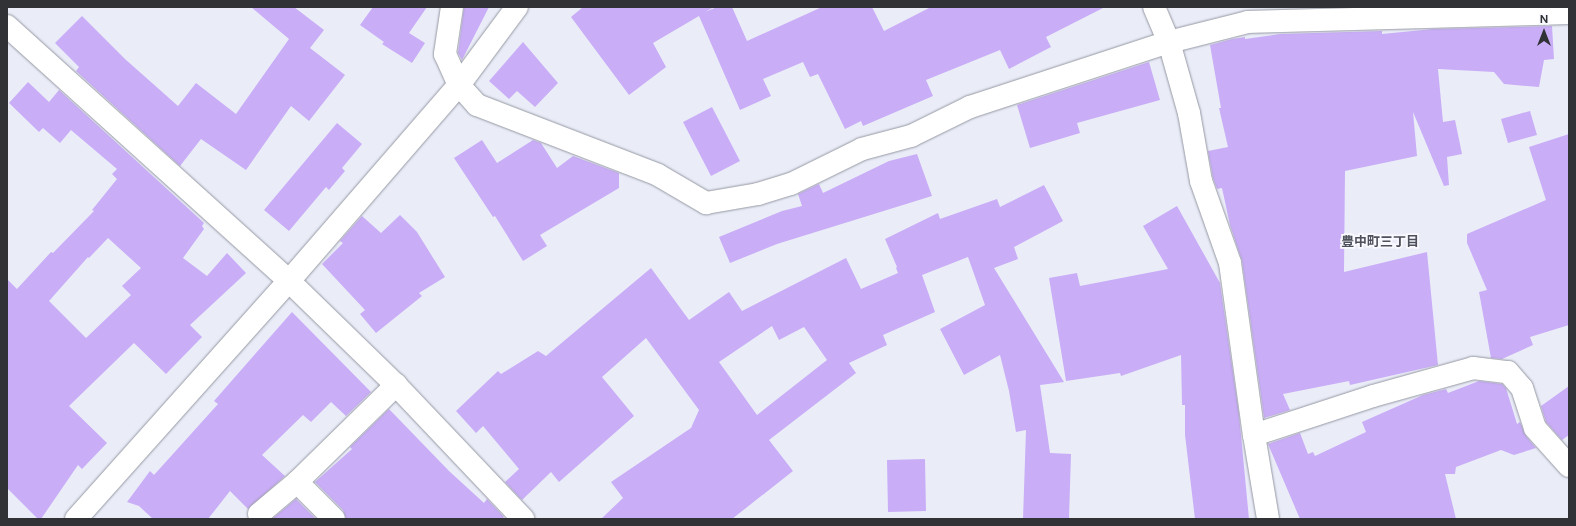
<!DOCTYPE html>
<meta charset="utf-8">
<style>
body{margin:0}
#map{position:relative;width:1576px;height:526px;overflow:hidden;background:#eaedf8;font-family:Figtree,"Noto Sans JP",sans-serif}
div>[style]{position:absolute}
[style*='--x']{left:calc(var(--x)*1px);top:calc(var(--y)*1px);width:calc(var(--w)*1px);rotate:calc(var(--a)*1deg)}
.building>*{inset:0;background:#c9adf7}
.roads{filter:drop-shadow(0 0 1px #9598a2) drop-shadow(0 0 1px #9598a2)}
.minor>*{height:22px;margin:-11px;padding:0 11px;transform-origin:11px;border-radius:11px;background:#fff}
.tertiary>*{height:22px;margin:-11px;padding:0 11px;transform-origin:11px;border-radius:11px;background:#fff}
span{translate:-50% -50%;white-space:nowrap;text-align:center;line-height:1.15;-webkit-text-stroke:3.5px #f9faff;paint-order:stroke}
.neighbourhood-label{font-size:13px;color:#4e515b;font-weight:700}
.frame{position:absolute;inset:0;border:8px solid #303236;pointer-events:none}
.north{position:absolute;left:1524px;top:12px;width:40px;height:40px;-webkit-text-stroke:3px #f9faff;paint-order:stroke;rotate:0deg;font-size:11px;font-weight:700;line-height:16px;text-align:center;color:#303236}
.north::after{content:'';display:block;margin:auto;width:14px;height:18px;background:#303236;clip-path:polygon(50% 0,100% 100%,50% 72%,0 100%)}
</style>
<div id="map">
<div class="building">
<div style="clip-path:polygon(251px 7px,294px 7px,324px 30px,310px 48px,345px 75px,309px 121px,291px 106px,246px 170px,201px 139px,180px 166px,76px 71px,79px 67px,55px 43px,82px 16px,125px 59px,178px 106px,196px 83px,236px 114px,289px 39px)"></div>
<div style="clip-path:polygon(373px 7px,427px 7px,409px 33px,425px 43px,412px 63px,382px 44px,384px 42px,360px 25px)"></div>
<div style="clip-path:polygon(464px 7px,489px 7px,462px 60px,458px 53px)"></div>
<div style="clip-path:polygon(583px 7px,714px 7px,705px 12px,717px 7px,732px 7px,747px 41px,822px 7px,872px 7px,884px 31px,931px 7px,1105px 7px,1046px 37px,1051px 47px,1009px 69px,1000px 50px,926px 80px,933px 96px,863px 126px,861px 121px,845px 129px,818px 74px,810px 77px,803px 62px,763px 79px,771px 96px,740px 110px,699px 16px,653px 43px,666px 67px,629px 95px,571px 17px)"></div>
<div style="clip-path:polygon(1552px 26px,1554px 59px,1544px 60px,1539px 87px,1504px 84px,1494px 72px,1438px 69px,1443px 122px,1455px 120px,1462px 154px,1447px 157px,1449px 185px,1444px 186px,1413px 112px,1417px 156px,1345px 171px,1344px 272px,1427px 252px,1438px 365px,1350px 385px,1349px 381px,1283px 394px,1290px 410px,1264px 418px,1242px 261px,1230px 225px,1222px 188px,1217px 189px,1213px 178px,1208px 151px,1228px 147px,1219px 108px,1221px 108px,1210px 45px,1232px 39px,1245px 37px,1245px 39px,1280px 34px,1382px 31px,1382px 34px,1433px 29px)"></div>
<div style="clip-path:polygon(523px 42px,558px 83px,535px 107px,517px 91px,509px 99px,489px 81px)"></div>
<div style="clip-path:polygon(1149px 62px,1160px 100px,1077px 123px,1080px 133px,1030px 148px,1017px 105px)"></div>
<div style="clip-path:polygon(evenodd,28px 82px,49px 102px,59px 90px,204px 223px,202px 226px,204px 229px,183px 258px,207px 276px,227px 253px,246px 273px,190px 325px,202px 337px,166px 374px,134px 343px,69px 406px,107px 443px,82px 469px,78px 465px,41px 519px,38px 519px,7px 488px,7px 279px,17px 289px,51px 252px,53px 253px,94px 211px,92px 210px,117px 179px,112px 174px,117px 169px,71px 130px,60px 143px,43px 128px,39px 132px,9px 103px,28px 82px,108px 238px,141px 268px,122px 286px,131px 295px,86px 338px,49px 301px,88px 257px,89px 258px,108px 238px)"></div>
<div style="clip-path:polygon(712px 107px,740px 161px,711px 176px,683px 122px)"></div>
<div style="clip-path:polygon(1530px 111px,1537px 135px,1508px 143px,1501px 119px)"></div>
<div style="clip-path:polygon(337px 123px,362px 144px,342px 168px,345px 171px,329px 190px,326px 187px,289px 231px,264px 210px)"></div>
<div style="clip-path:polygon(1569px 134px,1569px 325px,1530px 337px,1533px 345px,1502px 359px,1491px 358px,1479px 292px,1487px 290px,1467px 243px,1467px 234px,1546px 200px,1529px 147px)"></div>
<div style="clip-path:polygon(482px 140px,497px 163px,533px 140px,541px 143px,557px 168px,573px 156px,619px 173px,619px 188px,540px 235px,547px 246px,523px 261px,495px 216px,493px 217px,454px 158px)"></div>
<div style="clip-path:polygon(917px 154px,932px 196px,777px 244px,730px 263px,719px 237px,782px 211px,802px 206px,798px 194px,819px 184px,823px 193px,889px 161px)"></div>
<div style="clip-path:polygon(evenodd,1044px 185px,1063px 221px,1014px 247px,1018px 259px,994px 268px,1064px 382px,1040px 385px,1050px 453px,1071px 454px,1069px 519px,1023px 519px,1026px 430px,1016px 432px,1009px 391px,1000px 355px,964px 375px,940px 329px,985px 305px,968px 257px,922px 275px,935px 312px,883px 335px,887px 345px,849px 363px,856px 373px,769px 440px,793px 471px,732px 519px,601px 519px,623px 498px,611px 482px,691px 428px,699px 410px,646px 338px,602px 377px,634px 416px,559px 482px,551px 472px,522px 500px,505px 482px,519px 469px,483px 426px,476px 433px,456px 411px,498px 371px,501px 374px,538px 351px,546px 356px,651px 268px,689px 320px,729px 292px,742px 311px,846px 258px,861px 289px,898px 273px,896px 268px,897px 267px,885px 239px,938px 213px,940px 219px,997px 199px,1000px 207px,1044px 185px,772px 326px,779px 340px,804px 327px,827px 360px,757px 415px,719px 362px,772px 326px)"></div>
<div style="clip-path:polygon(1177px 206px,1220px 283px,1239px 414px,1249px 519px,1195px 519px,1185px 435px,1185px 405px,1182px 405px,1181px 355px,1121px 376px,1120px 373px,1066px 381px,1049px 278px,1077px 273px,1080px 286px,1168px 269px,1143px 226px)"></div>
<div style="clip-path:polygon(400px 215px,417px 232px,445px 277px,419px 293px,422px 296px,376px 333px,360px 314px,365px 310px,322px 264px,343px 243px,340px 241px,362px 216px,381px 233px)"></div>
<div style="clip-path:polygon(292px 312px,371px 392px,346px 416px,331px 402px,311px 422px,303px 415px,262px 455px,285px 476px,248px 509px,230px 491px,208px 519px,153px 519px,139px 506px,127px 502px,150px 471px,154px 475px,218px 404px,214px 401px)"></div>
<div style="clip-path:polygon(1479px 381px,1502px 384px,1506px 388px,1517px 424px,1520px 422px,1526px 436px,1536px 448px,1514px 455px,1501px 450px,1456px 467px,1455px 474px,1445px 474px,1456px 519px,1300px 519px,1268px 444px,1300px 433px,1308px 454px,1313px 452px,1315px 456px,1366px 432px,1362px 422px,1423px 395px,1446px 389px,1448px 393px)"></div>
<div style="clip-path:polygon(1569px 386px,1569px 435px,1562px 440px,1546px 422px,1541px 406px)"></div>
<div style="clip-path:polygon(389px 409px,449px 471px,484px 503px,487px 499px,504px 517px,502px 519px,346px 519px,343px 510px,315px 482px,352px 449px,350px 447px)"></div>
<div style="clip-path:polygon(925px 459px,926px 511px,888px 512px,887px 460px)"></div>
<div style="clip-path:polygon(296px 499px,316px 519px,272px 519px)"></div>
</div>
<div class="roads">
<div class="minor">
<div style="--x:452;--y:7;--w:48;--a:98.5"></div>
<div style="--x:445;--y:54;--w:34;--a:66"></div>
<div style="--x:459;--y:85;--w:27;--a:48"></div>
<div style="--x:477;--y:105;--w:194;--a:21.1"></div>
<div style="--x:658;--y:175;--w:56;--a:30.3"></div>
<div style="--x:706;--y:203;--w:53;--a:-9.8"></div>
<div style="--x:758;--y:194;--w:34;--a:-17"></div>
<div style="--x:791;--y:184;--w:79;--a:-26.2"></div>
<div style="--x:862;--y:149;--w:51;--a:-14.9"></div>
<div style="--x:911;--y:136;--w:66;--a:-26.2"></div>
<div style="--x:970;--y:107;--w:209;--a:-18.1"></div>
<div style="--x:1169;--y:42;--w:81;--a:-14.2"></div>
<div style="--x:1248;--y:22;--w:321;--a:-1.6"></div>
<div style="--x:1154;--y:7;--w:38;--a:67"></div>
<div style="--x:1169;--y:42;--w:74;--a:74.3"></div>
<div style="--x:1189;--y:113;--w:69;--a:80"></div>
<div style="--x:1201;--y:181;--w:87;--a:70.5"></div>
<div style="--x:1230;--y:263;--w:174;--a:82.1"></div>
<div style="--x:1254;--y:435;--w:85;--a:80.5"></div>
<div style="--x:7;--y:26;--w:380;--a:42.1"></div>
<div style="--x:289;--y:281;--w:149;--a:44.2"></div>
<div style="--x:396;--y:385;--w:185;--a:46.5"></div>
<div style="--x:459;--y:85;--w:97;--a:-53.4"></div>
<div style="--x:1254;--y:435;--w:125;--a:-18.1"></div>
<div style="--x:1373;--y:396;--w:104;--a:-15.6"></div>
<div style="--x:1473;--y:368;--w:35;--a:7"></div>
<div style="--x:1508;--y:372;--w:21;--a:49"></div>
<div style="--x:1522;--y:388;--w:42;--a:72"></div>
<div style="--x:1535;--y:428;--w:51;--a:48.2"></div>
<div style="--x:297;--y:482;--w:52;--a:45"></div>
<div style="--x:259;--y:514;--w:50;--a:-40.1"></div>
<div style="--x:297;--y:482;--w:139;--a:-44.4"></div>
</div>
<div class="tertiary">
<div style="--x:76;--y:519;--w:319;--a:-48.2"></div>
<div style="--x:289;--y:281;--w:259;--a:-49.1"></div>
</div>
</div>
<div class="neighbourhood-label">
<span style="left:1380px;top:242px">豊中町三丁目</span>
</div>
<div class="frame"></div>
<div class="north">N</div>
</div>
